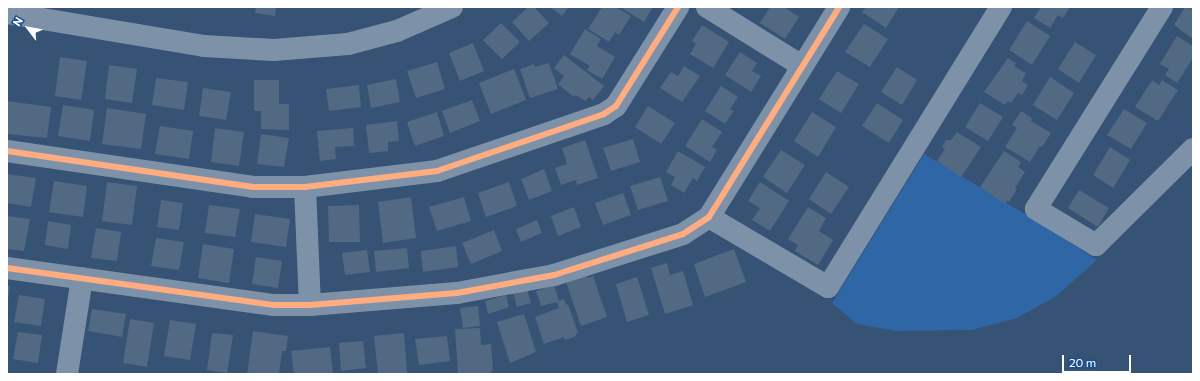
<!DOCTYPE html>
<style>
body{margin:0}
#map{position:relative;width:1200px;height:381px;overflow:hidden;background:#365274;font-family:Commissioner,sans-serif}
div>[style]{position:absolute}
[style*='--x']{left:calc(var(--x)*1px);top:calc(var(--y)*1px);width:calc(var(--w)*1px);rotate:calc(var(--a)*1deg)}
.green>*{inset:0;background:#2f66a5}
.building>*{inset:0;background:#526984}
.minor>*{height:22px;margin:-11px;padding:0 11px;transform-origin:11px;border-radius:11px;background:#7d92a8}
.tertiary>*{height:22px;margin:-11px;padding:0 11px;transform-origin:11px;border-radius:11px;background:#7d92a8}
.cycleway>*{height:6px;margin:-3px;padding:0 3px;transform-origin:3px;border-radius:3px;background:#ffac80}
span{translate:-50% -50%;white-space:nowrap;text-align:center;line-height:1.15;-webkit-text-stroke:3px #1b4f8f;paint-order:stroke}
.frame{position:absolute;inset:0;border:8px solid #fff;pointer-events:none}
.north{position:absolute;left:8px;top:8px;width:40px;height:40px;-webkit-text-stroke:3px #1b4f8f;paint-order:stroke;rotate:302deg;font-size:11px;font-weight:700;line-height:16px;text-align:center;color:#fff}
.north::after{content:'';display:block;margin:auto;width:14px;height:18px;background:#fff;clip-path:polygon(50% 0,100% 100%,50% 72%,0 100%)}
.scale{position:absolute;left:1062px;top:355px;width:69px;height:18px;box-sizing:border-box;border:2px solid #fff;border-top:0;padding-left:5px;font-size:12px;line-height:14px;white-space:nowrap;color:#fff;-webkit-text-stroke:3px #1b4f8f;paint-order:stroke}
</style>
<div id="map">
<div class="green">
<div style="clip-path:polygon(924px 154px,1022px 212px,1097px 260px,1055px 297px,1017px 318px,972px 330px,896px 331px,857px 324px,832px 303px)"></div>
</div>
<div class="building">
<div style="clip-path:polygon(256px 7px,276px 7px,275px 16px,255px 13px)"></div>
<div style="clip-path:polygon(528px 7px,534px 7px,549px 23px,529px 41px,512px 22px)"></div>
<div style="clip-path:polygon(550px 7px,569px 7px,562px 16px)"></div>
<div style="clip-path:polygon(602px 7px,616px 7px,631px 16px,619px 35px,615px 32px,609px 42px,588px 29px)"></div>
<div style="clip-path:polygon(620px 7px,653px 7px,644px 22px)"></div>
<div style="clip-path:polygon(770px 7px,784px 7px,799px 17px,785px 39px,760px 23px)"></div>
<div style="clip-path:polygon(866px 7px,899px 7px,886px 28px,862px 12px)"></div>
<div style="clip-path:polygon(1041px 7px,1070px 7px,1063px 18px,1058px 15px,1050px 28px,1034px 18px)"></div>
<div style="clip-path:polygon(1185px 7px,1193px 9px,1193px 39px,1174px 25px)"></div>
<div style="clip-path:polygon(1027px 21px,1050px 36px,1032px 65px,1009px 50px)"></div>
<div style="clip-path:polygon(501px 23px,520px 42px,502px 59px,483px 40px)"></div>
<div style="clip-path:polygon(864px 24px,888px 39px,870px 67px,845px 52px)"></div>
<div style="clip-path:polygon(702px 25px,729px 42px,713px 68px,690px 54px,696px 44px,692px 41px)"></div>
<div style="clip-path:polygon(585px 29px,601px 39px,597px 46px,615px 57px,602px 79px,587px 70px,590px 66px,570px 54px)"></div>
<div style="clip-path:polygon(1177px 36px,1193px 46px,1193px 58px,1177px 83px,1165px 75px,1169px 69px,1160px 64px)"></div>
<div style="clip-path:polygon(1075px 42px,1096px 55px,1079px 83px,1058px 69px)"></div>
<div style="clip-path:polygon(473px 43px,484px 71px,460px 81px,449px 53px)"></div>
<div style="clip-path:polygon(740px 52px,757px 63px,752px 71px,761px 76px,751px 92px,725px 75px)"></div>
<div style="clip-path:polygon(564px 55px,604px 86px,593px 100px,589px 97px,585px 101px,576px 95px,574px 97px,558px 84px,564px 76px,554px 68px)"></div>
<div style="clip-path:polygon(60px 57px,87px 61px,81px 100px,55px 96px)"></div>
<div style="clip-path:polygon(1008px 58px,1016px 63px,1014px 66px,1026px 73px,1022px 81px,1028px 85px,1022px 95px,1018px 93px,1011px 103px,1008px 101px,1005px 105px,984px 92px)"></div>
<div style="clip-path:polygon(437px 62px,445px 89px,416px 98px,407px 71px)"></div>
<div style="clip-path:polygon(549px 63px,558px 89px,530px 98px,520px 69px,534px 64px,535px 67px)"></div>
<div style="clip-path:polygon(109px 65px,137px 69px,132px 103px,105px 99px)"></div>
<div style="clip-path:polygon(684px 66px,700px 76px,682px 102px,660px 88px,671px 72px,678px 76px)"></div>
<div style="clip-path:polygon(897px 67px,917px 80px,902px 105px,881px 92px)"></div>
<div style="clip-path:polygon(514px 69px,526px 100px,491px 114px,479px 83px)"></div>
<div style="clip-path:polygon(837px 71px,859px 84px,841px 113px,819px 99px)"></div>
<div style="clip-path:polygon(1050px 77px,1074px 93px,1057px 120px,1033px 105px)"></div>
<div style="clip-path:polygon(156px 78px,188px 82px,184px 110px,152px 105px)"></div>
<div style="clip-path:polygon(396px 79px,400px 102px,371px 108px,367px 85px)"></div>
<div style="clip-path:polygon(254px 80px,279px 80px,279px 104px,289px 104px,289px 130px,261px 129px,261px 111px,254px 111px)"></div>
<div style="clip-path:polygon(1152px 80px,1159px 85px,1162px 80px,1178px 90px,1158px 121px,1135px 107px)"></div>
<div style="clip-path:polygon(359px 85px,361px 107px,329px 111px,326px 89px)"></div>
<div style="clip-path:polygon(721px 86px,738px 97px,730px 109px,734px 111px,725px 124px,705px 111px)"></div>
<div style="clip-path:polygon(203px 88px,231px 92px,226px 120px,199px 116px)"></div>
<div style="clip-path:polygon(472px 100px,480px 121px,450px 133px,442px 111px)"></div>
<div style="clip-path:polygon(7px 101px,51px 107px,47px 138px,7px 134px)"></div>
<div style="clip-path:polygon(877px 103px,903px 120px,889px 143px,862px 126px)"></div>
<div style="clip-path:polygon(980px 103px,1003px 117px,988px 141px,965px 127px)"></div>
<div style="clip-path:polygon(63px 105px,94px 110px,90px 141px,58px 136px)"></div>
<div style="clip-path:polygon(648px 106px,675px 123px,661px 144px,635px 127px)"></div>
<div style="clip-path:polygon(107px 108px,146px 114px,141px 149px,102px 144px)"></div>
<div style="clip-path:polygon(1124px 109px,1147px 123px,1131px 149px,1107px 135px)"></div>
<div style="clip-path:polygon(1021px 111px,1032px 118px,1031px 121px,1051px 133px,1042px 147px,1040px 146px,1030px 162px,1005px 147px,1017px 128px,1012px 125px)"></div>
<div style="clip-path:polygon(437px 112px,444px 136px,415px 146px,407px 122px)"></div>
<div style="clip-path:polygon(812px 112px,836px 127px,818px 157px,794px 141px)"></div>
<div style="clip-path:polygon(702px 119px,722px 132px,712px 147px,717px 150px,710px 162px,685px 146px)"></div>
<div style="clip-path:polygon(397px 121px,399px 141px,388px 142px,388px 151px,369px 153px,366px 125px)"></div>
<div style="clip-path:polygon(160px 126px,193px 131px,189px 159px,155px 154px)"></div>
<div style="clip-path:polygon(215px 128px,244px 132px,239px 166px,211px 162px)"></div>
<div style="clip-path:polygon(353px 128px,354px 146px,335px 147px,336px 159px,320px 161px,317px 131px)"></div>
<div style="clip-path:polygon(957px 132px,981px 147px,961px 177px,937px 161px,945px 149px,942px 147px,946px 140px,951px 140px)"></div>
<div style="clip-path:polygon(261px 134px,289px 138px,284px 167px,257px 164px)"></div>
<div style="clip-path:polygon(633px 139px,640px 162px,611px 171px,603px 148px)"></div>
<div style="clip-path:polygon(585px 140px,598px 178px,577px 185px,576px 180px,561px 185px,555px 168px,567px 164px,562px 148px)"></div>
<div style="clip-path:polygon(1110px 147px,1130px 160px,1113px 188px,1093px 175px)"></div>
<div style="clip-path:polygon(781px 150px,805px 165px,787px 193px,763px 177px)"></div>
<div style="clip-path:polygon(678px 151px,705px 167px,697px 181px,693px 178px,684px 193px,671px 185px,675px 177px,666px 172px)"></div>
<div style="clip-path:polygon(1004px 151px,1021px 162px,1018px 167px,1025px 172px,1015px 188px,1017px 189px,1009px 202px,1007px 201px,1005px 204px,980px 187px)"></div>
<div style="clip-path:polygon(544px 169px,552px 191px,529px 200px,521px 179px)"></div>
<div style="clip-path:polygon(826px 172px,849px 187px,831px 214px,809px 199px)"></div>
<div style="clip-path:polygon(7px 174px,36px 178px,31px 207px,7px 203px)"></div>
<div style="clip-path:polygon(660px 177px,668px 201px,638px 210px,630px 186px)"></div>
<div style="clip-path:polygon(54px 181px,87px 186px,83px 217px,49px 212px)"></div>
<div style="clip-path:polygon(107px 182px,137px 186px,132px 225px,102px 221px)"></div>
<div style="clip-path:polygon(509px 182px,517px 206px,486px 217px,478px 193px)"></div>
<div style="clip-path:polygon(760px 182px,789px 201px,770px 231px,752px 220px,760px 208px,748px 201px)"></div>
<div style="clip-path:polygon(1079px 190px,1109px 208px,1098px 227px,1068px 208px)"></div>
<div style="clip-path:polygon(623px 193px,631px 215px,603px 225px,595px 203px)"></div>
<div style="clip-path:polygon(411px 197px,416px 238px,383px 243px,378px 202px)"></div>
<div style="clip-path:polygon(464px 197px,471px 221px,437px 231px,429px 207px)"></div>
<div style="clip-path:polygon(161px 200px,183px 203px,179px 230px,157px 227px)"></div>
<div style="clip-path:polygon(209px 205px,240px 209px,235px 237px,205px 233px)"></div>
<div style="clip-path:polygon(359px 205px,360px 242px,329px 242px,328px 206px)"></div>
<div style="clip-path:polygon(574px 207px,581px 227px,558px 236px,551px 216px)"></div>
<div style="clip-path:polygon(808px 207px,826px 218px,819px 231px,833px 240px,818px 265px,795px 251px,798px 245px,788px 239px)"></div>
<div style="clip-path:polygon(255px 214px,290px 219px,286px 247px,251px 242px)"></div>
<div style="clip-path:polygon(7px 216px,30px 219px,24px 251px,7px 249px)"></div>
<div style="clip-path:polygon(537px 220px,542px 233px,521px 242px,516px 229px)"></div>
<div style="clip-path:polygon(48px 221px,71px 225px,68px 249px,45px 245px)"></div>
<div style="clip-path:polygon(96px 228px,121px 232px,117px 261px,91px 258px)"></div>
<div style="clip-path:polygon(494px 230px,502px 251px,471px 264px,462px 243px)"></div>
<div style="clip-path:polygon(156px 238px,184px 242px,179px 270px,151px 266px)"></div>
<div style="clip-path:polygon(203px 244px,234px 249px,229px 283px,198px 278px)"></div>
<div style="clip-path:polygon(456px 246px,458px 267px,423px 272px,421px 251px)"></div>
<div style="clip-path:polygon(407px 248px,409px 268px,376px 272px,374px 251px)"></div>
<div style="clip-path:polygon(734px 249px,746px 282px,705px 297px,694px 264px)"></div>
<div style="clip-path:polygon(367px 250px,370px 272px,345px 275px,342px 253px)"></div>
<div style="clip-path:polygon(256px 257px,282px 261px,278px 288px,252px 284px)"></div>
<div style="clip-path:polygon(667px 263px,670px 275px,683px 271px,693px 305px,665px 314px,651px 268px)"></div>
<div style="clip-path:polygon(587px 275px,588px 278px,593px 276px,607px 317px,581px 326px,566px 282px)"></div>
<div style="clip-path:polygon(637px 277px,649px 315px,627px 322px,616px 284px)"></div>
<div style="clip-path:polygon(7px 285px,10px 286px,8px 300px,7px 300px)"></div>
<div style="clip-path:polygon(554px 285px,559px 301px,564px 299px,566px 305px,568px 304px,578px 333px,576px 333px,576px 336px,565px 340px,564px 337px,544px 344px,535px 317px,559px 308px,557px 302px,541px 306px,536px 291px)"></div>
<div style="clip-path:polygon(527px 289px,531px 303px,517px 307px,513px 293px)"></div>
<div style="clip-path:polygon(19px 295px,45px 299px,41px 326px,14px 322px)"></div>
<div style="clip-path:polygon(506px 295px,509px 307px,488px 314px,485px 301px)"></div>
<div style="clip-path:polygon(478px 306px,480px 326px,463px 328px,460px 308px)"></div>
<div style="clip-path:polygon(92px 309px,126px 314px,122px 337px,88px 331px)"></div>
<div style="clip-path:polygon(524px 314px,536px 352px,510px 363px,497px 322px)"></div>
<div style="clip-path:polygon(130px 319px,154px 323px,147px 367px,123px 363px)"></div>
<div style="clip-path:polygon(170px 320px,196px 324px,190px 360px,164px 356px)"></div>
<div style="clip-path:polygon(480px 328px,481px 345px,491px 344px,493px 371px,491px 371px,491px 374px,458px 374px,455px 329px)"></div>
<div style="clip-path:polygon(253px 331px,288px 336px,286px 351px,282px 351px,279px 374px,247px 374px)"></div>
<div style="clip-path:polygon(18px 332px,42px 335px,38px 363px,13px 359px)"></div>
<div style="clip-path:polygon(212px 333px,233px 335px,227px 373px,207px 370px)"></div>
<div style="clip-path:polygon(404px 333px,407px 373px,378px 374px,374px 336px)"></div>
<div style="clip-path:polygon(447px 336px,450px 361px,419px 365px,415px 339px)"></div>
<div style="clip-path:polygon(363px 341px,366px 368px,341px 371px,339px 343px)"></div>
<div style="clip-path:polygon(330px 347px,333px 374px,294px 374px,291px 351px)"></div>
</div>
<div class="minor">
<div style="--x:707;--y:7;--w:112;--a:31.8"></div>
<div style="--x:1162;--y:7;--w:238;--a:122"></div>
<div style="--x:1036;--y:209;--w:70;--a:31"></div>
<div style="--x:1096;--y:245;--w:136;--a:-44.7"></div>
<div style="--x:7;--y:151;--w:249;--a:8.3"></div>
<div style="--x:253;--y:187;--w:52;--a:0"></div>
<div style="--x:305;--y:187;--w:133;--a:-6.9"></div>
<div style="--x:437;--y:171;--w:176;--a:-18.8"></div>
<div style="--x:604;--y:114;--w:14;--a:-34"></div>
<div style="--x:616;--y:106;--w:117;--a:-57.9"></div>
<div style="--x:305;--y:187;--w:118;--a:87.6"></div>
<div style="--x:709;--y:217;--w:138;--a:30.5"></div>
<div style="--x:828;--y:287;--w:329;--a:-58.3"></div>
<div style="--x:7;--y:268;--w:270;--a:7.9"></div>
<div style="--x:274;--y:305;--w:36;--a:0"></div>
<div style="--x:310;--y:305;--w:147;--a:-4.7"></div>
<div style="--x:457;--y:293;--w:99;--a:-10.5"></div>
<div style="--x:554;--y:275;--w:135;--a:-17.6"></div>
<div style="--x:683;--y:234;--w:31;--a:-33"></div>
<div style="--x:709;--y:217;--w:247;--a:-58.2"></div>
<div style="--x:67;--y:374;--w:97;--a:-81.1"></div>
</div>
<div class="tertiary">
<div style="--x:7;--y:13;--w:200;--a:9.5"></div>
<div style="--x:204;--y:46;--w:70;--a:3.3"></div>
<div style="--x:274;--y:50;--w:74;--a:-4.6"></div>
<div style="--x:348;--y:44;--w:51;--a:-14.9"></div>
<div style="--x:397;--y:31;--w:60;--a:-23.6"></div>
</div>
<div class="cycleway">
<div style="--x:7;--y:151;--w:249;--a:8.3"></div>
<div style="--x:253;--y:187;--w:52;--a:0"></div>
<div style="--x:305;--y:187;--w:133;--a:-6.9"></div>
<div style="--x:437;--y:171;--w:176;--a:-18.8"></div>
<div style="--x:604;--y:114;--w:14;--a:-34"></div>
<div style="--x:616;--y:106;--w:117;--a:-57.9"></div>
<div style="--x:7;--y:268;--w:270;--a:7.9"></div>
<div style="--x:274;--y:305;--w:36;--a:0"></div>
<div style="--x:310;--y:305;--w:147;--a:-4.7"></div>
<div style="--x:457;--y:293;--w:99;--a:-10.5"></div>
<div style="--x:554;--y:275;--w:135;--a:-17.6"></div>
<div style="--x:683;--y:234;--w:31;--a:-33"></div>
<div style="--x:709;--y:217;--w:247;--a:-58.2"></div>
</div>
<div class="frame"></div>
<div class="north">N</div>
<div class="scale">20 m</div>
</div>
